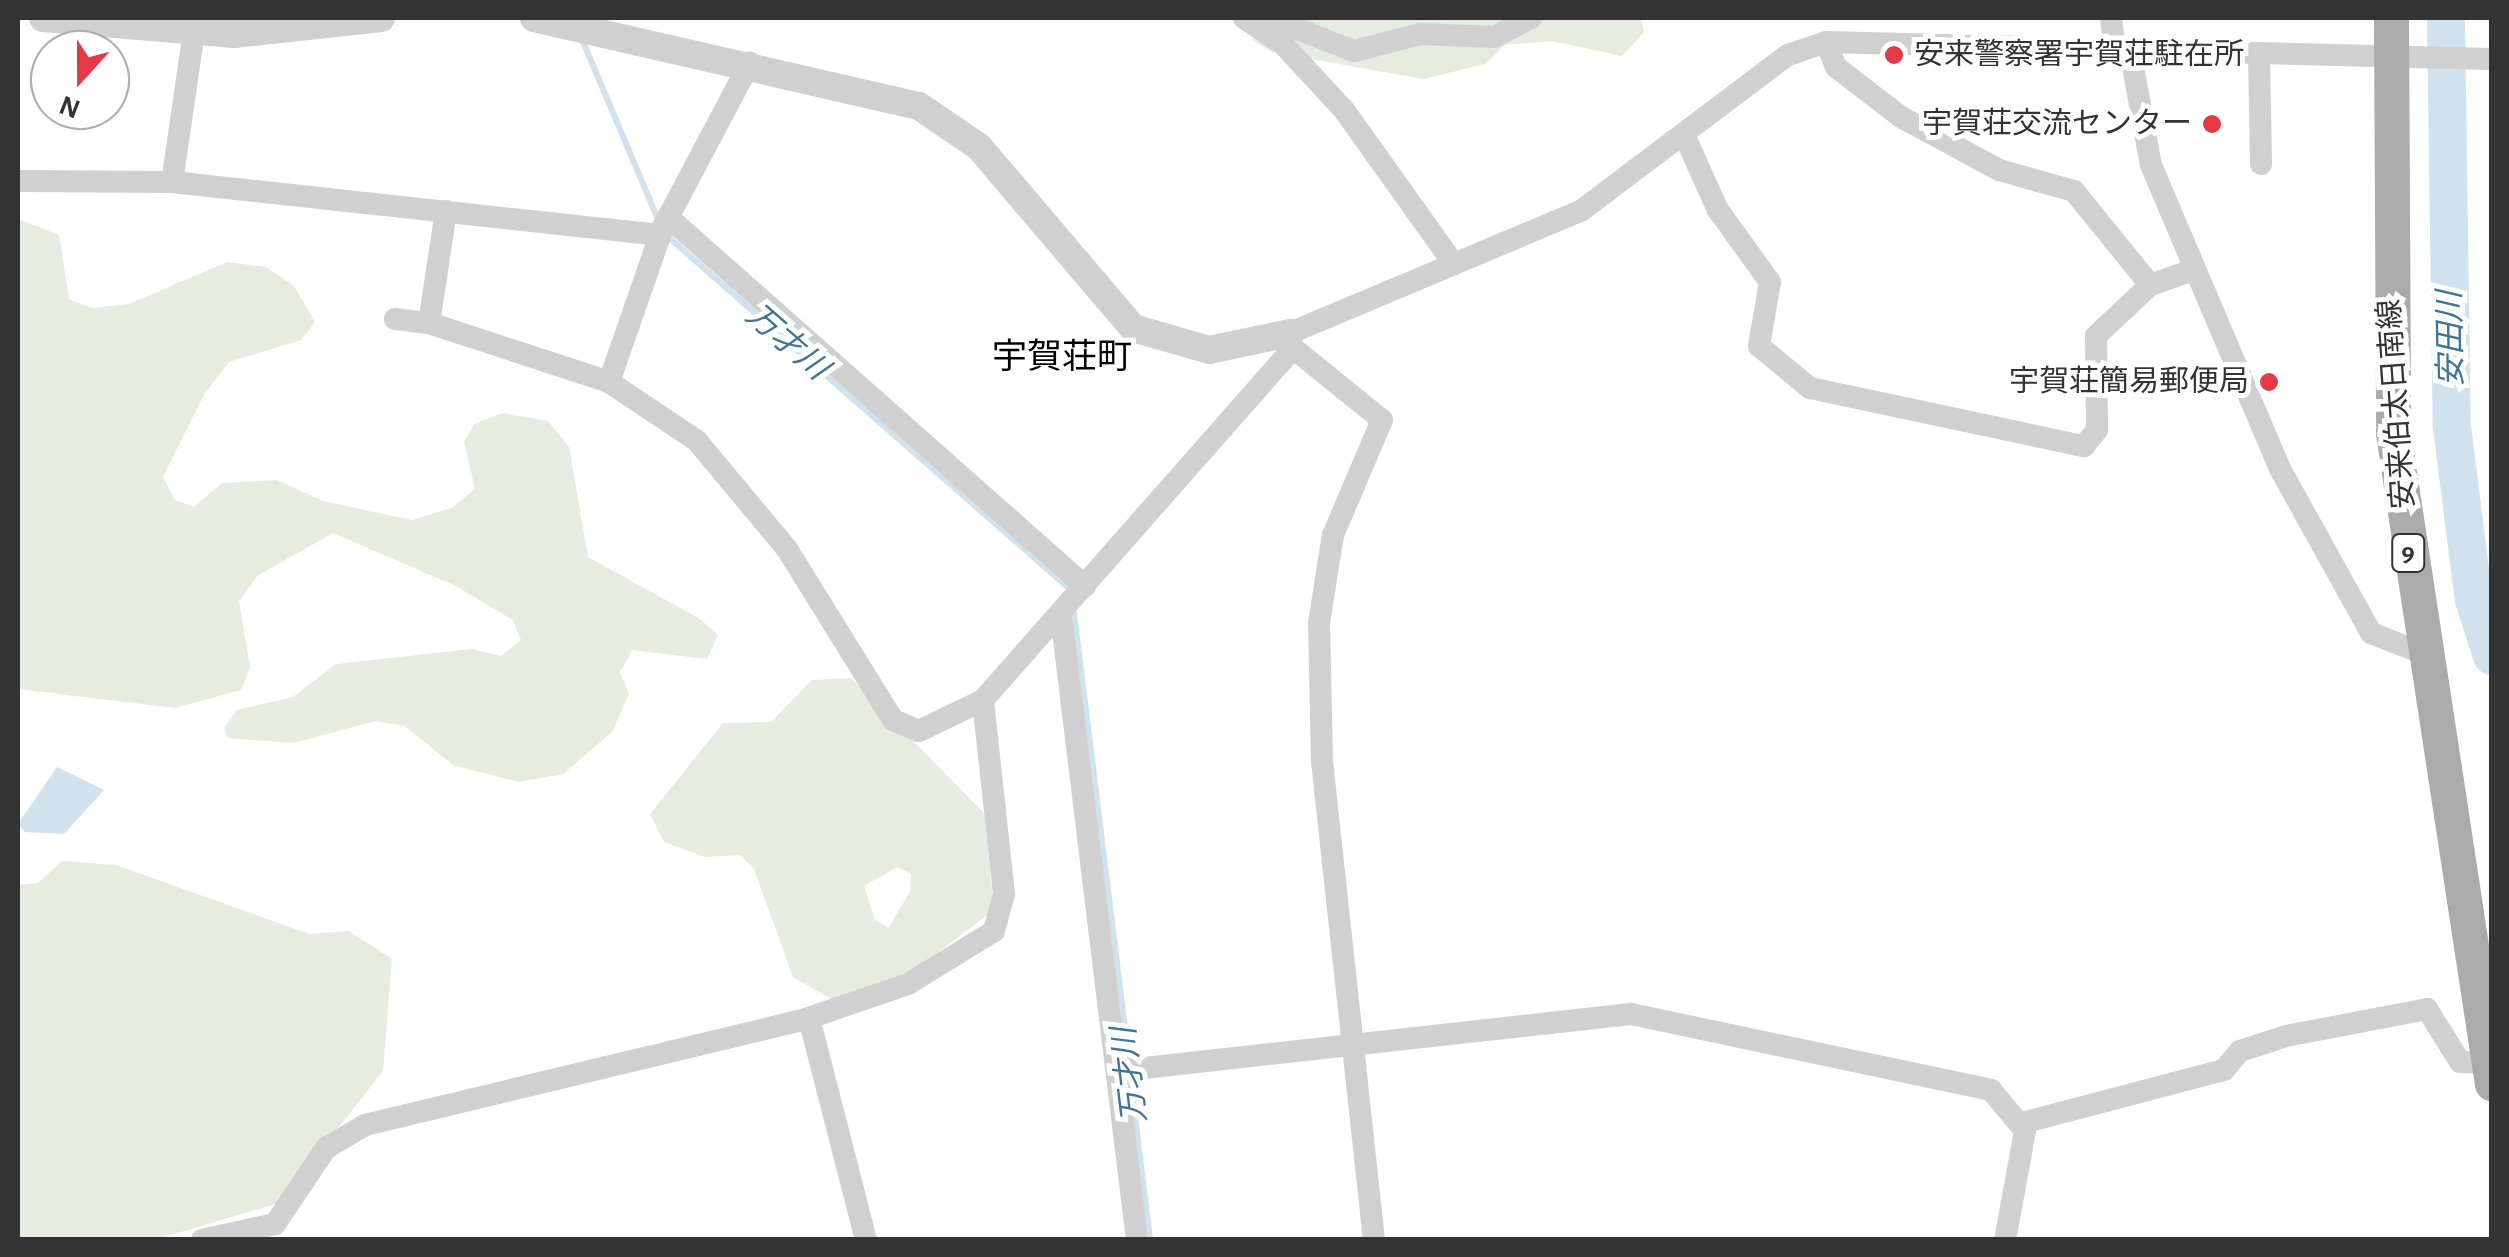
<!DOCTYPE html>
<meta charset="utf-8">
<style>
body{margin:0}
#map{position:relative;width:2509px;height:1257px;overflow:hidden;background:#fff;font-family:"Alegreya Sans","Noto Sans JP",sans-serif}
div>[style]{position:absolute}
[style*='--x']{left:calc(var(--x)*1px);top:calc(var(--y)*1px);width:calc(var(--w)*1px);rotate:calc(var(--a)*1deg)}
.green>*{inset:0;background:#e6ecdf}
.water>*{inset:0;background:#cfe2ee}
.stream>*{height:6px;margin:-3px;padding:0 3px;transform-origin:3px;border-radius:3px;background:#cfe2ee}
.river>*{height:38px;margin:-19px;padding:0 19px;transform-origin:19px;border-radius:19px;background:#cfe2ee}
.minor>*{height:22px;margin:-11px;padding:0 11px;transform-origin:11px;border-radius:11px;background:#d0d0d0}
.tertiary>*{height:28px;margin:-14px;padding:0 14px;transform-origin:14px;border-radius:14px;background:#d0d0d0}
.primary>*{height:35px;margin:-17.5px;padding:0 17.5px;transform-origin:17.5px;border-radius:17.5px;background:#ababab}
.dots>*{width:28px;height:28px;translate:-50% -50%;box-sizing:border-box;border:5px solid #fff;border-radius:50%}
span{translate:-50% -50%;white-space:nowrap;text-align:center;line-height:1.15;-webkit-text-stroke:10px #fff;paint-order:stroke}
.shield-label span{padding:2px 8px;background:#fff;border:2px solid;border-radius:8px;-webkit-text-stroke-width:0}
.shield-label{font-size:28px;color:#333;font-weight:700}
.poi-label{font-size:30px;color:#333}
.left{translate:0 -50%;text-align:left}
.right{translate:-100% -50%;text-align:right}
.street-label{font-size:30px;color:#333}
.water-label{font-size:32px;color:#3f7597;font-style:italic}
.quarter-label{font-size:35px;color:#000}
.frame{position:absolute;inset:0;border:20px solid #333;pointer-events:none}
.north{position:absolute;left:30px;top:30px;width:100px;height:100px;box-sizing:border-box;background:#fff;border:2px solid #adadad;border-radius:50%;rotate:201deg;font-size:28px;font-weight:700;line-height:40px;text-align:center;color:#333}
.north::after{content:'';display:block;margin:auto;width:35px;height:45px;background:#e63946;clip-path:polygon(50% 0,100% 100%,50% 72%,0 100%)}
</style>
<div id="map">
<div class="green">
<div style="clip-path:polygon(1257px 18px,1641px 18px,1644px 32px,1622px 56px,1552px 41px,1505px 45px,1486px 64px,1423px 79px,1272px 52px,1253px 41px)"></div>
<div style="clip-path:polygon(18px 219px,59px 235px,69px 299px,92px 308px,129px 304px,227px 262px,266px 267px,294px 286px,315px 322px,301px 340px,229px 362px,205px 393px,163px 477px,175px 500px,194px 507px,222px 483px,277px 480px,323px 501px,412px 520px,452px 508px,475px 489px,464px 442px,474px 424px,503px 413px,548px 421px,569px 447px,588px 557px,700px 619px,718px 635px,707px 659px,632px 650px,620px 672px,629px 694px,612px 732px,563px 774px,519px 782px,453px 765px,405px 726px,376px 721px,293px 743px,228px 738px,224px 728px,237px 710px,293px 697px,336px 664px,472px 649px,501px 656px,521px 640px,513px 620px,456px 586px,333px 533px,257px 576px,239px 601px,250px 667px,241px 690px,175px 708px,18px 689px)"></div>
<div style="clip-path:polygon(evenodd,851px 678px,984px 813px,994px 910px,912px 972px,833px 1000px,793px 977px,754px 869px,740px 855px,705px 857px,664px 842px,650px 814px,723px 723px,771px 722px,812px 680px,851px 678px,897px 867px,911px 874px,910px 892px,888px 928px,875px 920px,864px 886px,897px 867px)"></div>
<div style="clip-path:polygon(62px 861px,116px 865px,309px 934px,349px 931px,392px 959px,383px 1071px,279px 1203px,157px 1239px,18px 1239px,18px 885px,38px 883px)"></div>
</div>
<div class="water">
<div style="clip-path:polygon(57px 767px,104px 790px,64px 834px,25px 832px,18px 824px)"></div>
</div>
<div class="stream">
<div style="--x:581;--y:37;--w:203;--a:67.1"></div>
<div style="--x:666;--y:235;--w:539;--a:41.24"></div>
<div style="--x:1074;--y:613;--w:454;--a:83"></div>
<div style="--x:1130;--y:1076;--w:165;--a:83"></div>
</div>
<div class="river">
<div style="--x:2446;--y:18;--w:409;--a:89.2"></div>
<div style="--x:2452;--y:427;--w:174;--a:82.8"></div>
<div style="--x:2474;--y:600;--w:59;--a:72.2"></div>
</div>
<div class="minor">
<div style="--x:1244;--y:18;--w:47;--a:33.7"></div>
<div style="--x:1283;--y:44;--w:90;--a:47.3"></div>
<div style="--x:1344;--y:110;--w:189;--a:54.5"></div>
<div style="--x:1269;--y:18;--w:91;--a:21.2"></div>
<div style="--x:1354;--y:51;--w:68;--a:-14.4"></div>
<div style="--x:1420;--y:34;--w:74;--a:2.3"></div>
<div style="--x:1494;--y:37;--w:42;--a:-27.2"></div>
<div style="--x:2111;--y:18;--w:31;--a:83"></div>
<div style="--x:1826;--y:42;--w:27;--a:68"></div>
<div style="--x:1836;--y:67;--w:82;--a:37.6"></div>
<div style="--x:1901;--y:117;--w:111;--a:28.4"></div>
<div style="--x:1999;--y:170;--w:78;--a:15.6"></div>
<div style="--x:2074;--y:191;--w:121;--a:51"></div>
<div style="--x:2130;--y:50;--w:117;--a:79.7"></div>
<div style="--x:2151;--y:165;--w:328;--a:67"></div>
<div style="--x:2279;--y:467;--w:190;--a:61"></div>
<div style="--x:2371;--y:633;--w:60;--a:21.4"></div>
<div style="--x:2259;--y:56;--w:108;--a:88.9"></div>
<div style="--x:1685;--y:137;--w:80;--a:65.7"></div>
<div style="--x:1718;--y:210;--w:89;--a:54.2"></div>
<div style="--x:1770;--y:282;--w:65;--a:99.8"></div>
<div style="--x:1759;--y:346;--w:66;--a:39.5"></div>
<div style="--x:1810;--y:388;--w:280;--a:12"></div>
<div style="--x:2084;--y:446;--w:21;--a:-51"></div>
<div style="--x:2097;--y:430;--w:94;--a:-90.6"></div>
<div style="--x:2096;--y:336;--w:74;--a:-43.4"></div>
<div style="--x:2150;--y:285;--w:46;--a:-19.2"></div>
<div style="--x:18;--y:181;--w:154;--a:0.4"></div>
<div style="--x:172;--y:182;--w:491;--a:6.2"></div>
<div style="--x:172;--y:182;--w:153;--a:-81.7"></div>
<div style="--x:446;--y:211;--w:113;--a:98.6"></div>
<div style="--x:429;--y:323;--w:189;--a:18.1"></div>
<div style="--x:609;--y:382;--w:164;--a:-70.8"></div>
<div style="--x:663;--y:227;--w:186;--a:-62.1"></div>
<div style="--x:668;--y:217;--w:557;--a:41.51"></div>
<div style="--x:395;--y:319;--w:34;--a:7"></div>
<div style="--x:609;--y:382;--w:106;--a:33.8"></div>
<div style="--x:697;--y:441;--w:141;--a:50.2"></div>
<div style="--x:787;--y:549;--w:201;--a:58.2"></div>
<div style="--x:893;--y:720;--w:28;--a:23"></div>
<div style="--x:919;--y:731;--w:71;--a:-25.8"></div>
<div style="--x:1061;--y:615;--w:630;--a:83.07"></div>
<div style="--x:809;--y:1018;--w:229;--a:75.6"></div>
<div style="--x:1117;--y:1071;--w:517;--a:-6.33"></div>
<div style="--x:1631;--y:1014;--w:368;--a:11.9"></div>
<div style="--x:1991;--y:1090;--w:53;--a:50.3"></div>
<div style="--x:2025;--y:1131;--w:111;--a:100.4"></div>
<div style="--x:2022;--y:1123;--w:209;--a:-14.7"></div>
<div style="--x:2224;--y:1070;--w:25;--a:-50"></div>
<div style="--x:2240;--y:1051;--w:48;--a:-18.1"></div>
<div style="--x:2286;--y:1036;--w:144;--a:-10.8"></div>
<div style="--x:2427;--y:1009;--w:62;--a:58.1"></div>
<div style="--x:2460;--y:1062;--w:28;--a:2"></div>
<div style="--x:202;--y:1240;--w:75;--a:-12.4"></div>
<div style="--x:275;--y:1224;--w:92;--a:-56.1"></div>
<div style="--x:326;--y:1148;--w:45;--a:-30.5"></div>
<div style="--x:365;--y:1125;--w:457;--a:-13.5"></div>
<div style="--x:809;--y:1018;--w:105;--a:-19"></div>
<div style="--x:908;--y:984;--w:101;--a:-31.6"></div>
<div style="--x:994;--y:931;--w:38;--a:-75"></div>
<div style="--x:1004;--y:894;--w:195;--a:-96.2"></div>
<div style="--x:983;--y:700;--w:469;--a:-48.6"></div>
<div style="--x:1374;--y:1240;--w:480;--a:-96.2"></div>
<div style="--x:1322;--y:763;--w:140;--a:-91.2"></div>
<div style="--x:1319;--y:623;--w:89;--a:-81"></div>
<div style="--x:1333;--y:535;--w:125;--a:-66.9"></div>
<div style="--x:1382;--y:420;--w:114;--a:-141"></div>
<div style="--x:1293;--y:348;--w:15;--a:-101"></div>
<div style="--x:1290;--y:333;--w:317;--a:-22.8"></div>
<div style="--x:1582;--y:210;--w:258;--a:-37"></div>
<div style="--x:1788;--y:55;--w:40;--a:-18.9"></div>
<div style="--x:1826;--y:42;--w:666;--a:1.46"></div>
</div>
<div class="tertiary">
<div style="--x:43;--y:18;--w:192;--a:4.8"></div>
<div style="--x:234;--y:34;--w:148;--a:-6.2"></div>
<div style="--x:534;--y:18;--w:395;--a:12.9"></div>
<div style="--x:919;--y:106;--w:73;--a:34.3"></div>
<div style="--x:979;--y:147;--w:238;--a:49.6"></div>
<div style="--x:1133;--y:328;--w:79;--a:16.1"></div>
<div style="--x:1209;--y:350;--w:83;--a:-11.9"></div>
</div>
<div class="primary">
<div style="--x:2391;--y:18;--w:415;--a:89.7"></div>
<div style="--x:2393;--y:433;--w:658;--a:81.35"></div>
</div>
<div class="dots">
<div style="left:1894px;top:55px;background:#e63946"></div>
<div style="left:2212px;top:124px;background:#e63946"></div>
<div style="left:2269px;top:382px;background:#e63946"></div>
</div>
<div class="shield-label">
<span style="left:2408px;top:553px">9</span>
</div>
<div class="poi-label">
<span class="left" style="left:1914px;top:55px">安来警察署宇賀荘駐在所</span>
<span class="right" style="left:2192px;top:124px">宇賀荘交流センター</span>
<span class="right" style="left:2249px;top:382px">宇賀荘簡易郵便局</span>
</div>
<div class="street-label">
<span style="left:2397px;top:404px;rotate:-94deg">安来伯太日南線</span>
</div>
<div class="water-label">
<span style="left:2451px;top:339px;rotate:-91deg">安田川</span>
<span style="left:787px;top:342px;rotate:41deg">万才川</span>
<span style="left:1130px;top:1075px;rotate:-97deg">万才川</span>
</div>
<div class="quarter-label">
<span style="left:1062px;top:358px">宇賀荘町</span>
</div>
<div class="frame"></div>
<div class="north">N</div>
</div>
